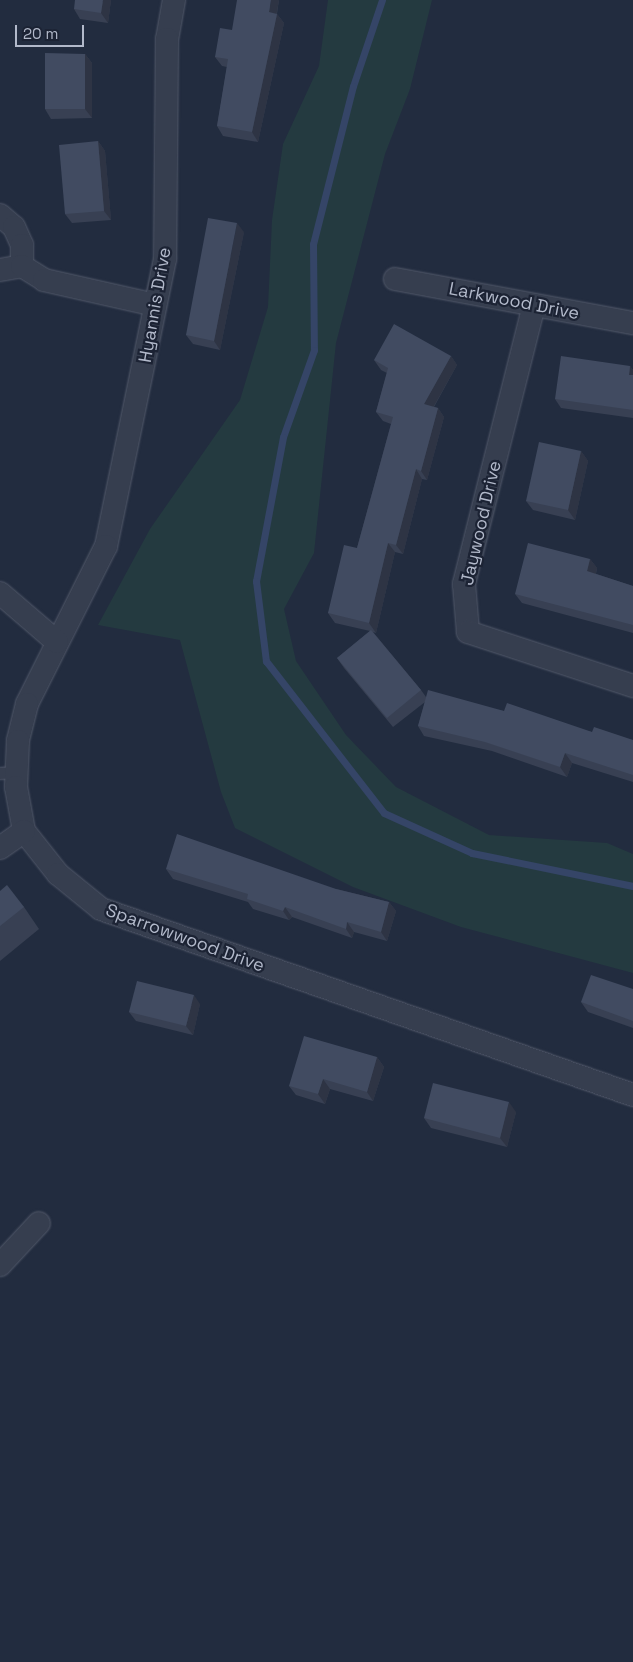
<!DOCTYPE html>
<style>
body{margin:0}
#map{position:relative;width:633px;height:1662px;overflow:hidden;background:#222c3f;font-family:"Space Grotesk",sans-serif}
div>[style]{position:absolute}
[style*='--x']{left:calc(var(--x)*1px);top:calc(var(--y)*1px);width:calc(var(--w)*1px);rotate:calc(var(--a)*1deg)}
.green>*{inset:0;background:#243a40}
.stream>*{height:7px;margin:-3.5px;padding:0 3.5px;transform-origin:3.5px;border-radius:3.5px;background:#354567}
.roads{filter:drop-shadow(0 0 1px #52596a) drop-shadow(0 0 1px #52596a)}
.lane>*{height:11px;margin:-5.5px;padding:0 5.5px;transform-origin:5.5px;border-radius:5.5px;background:#363e4f}
.street>*{height:22px;margin:-11px;padding:0 11px;transform-origin:11px;border-radius:11px;background:#363e4f}
.wall>*{inset:0;background:#384053}
.shaded-wall>*{inset:0;background:#2e3444}
.building>*{inset:0;background:#414b61}
span{translate:-50% -50%;white-space:nowrap;text-align:center;line-height:1.15;-webkit-text-stroke:4.5px #1c2334;paint-order:stroke}
.street-label{font-size:18px;color:#b2b9ca}
.scale{position:absolute;left:15px;top:25px;width:69px;height:22px;box-sizing:border-box;border:2px solid #b2b9ca;border-top:0;padding-left:6px;font-size:15px;line-height:18px;white-space:nowrap;color:#b2b9ca;-webkit-text-stroke:4px #1c2334;paint-order:stroke}
</style>
<div id="map">
<div class="green">
<div style="clip-path:polygon(328px 0,432px 0,410px 89px,385px 154px,336px 343px,314px 553px,284px 609px,296px 661px,346px 735px,396px 787px,489px 835px,607px 843px,633px 854px,633px 973px,461px 927px,353px 887px,235px 828px,221px 792px,180px 640px,98px 625px,150px 529px,240px 400px,268px 307px,272px 220px,283px 144px,319px 66px)"></div>
</div>
<div class="stream">
<div style="--x:382;--y:0;--w:91;--a:108.6"></div>
<div style="--x:353;--y:86;--w:163;--a:104.2"></div>
<div style="--x:313;--y:244;--w:106;--a:89.5"></div>
<div style="--x:314;--y:350;--w:92;--a:109.6"></div>
<div style="--x:283;--y:437;--w:147;--a:100.6"></div>
<div style="--x:256;--y:581;--w:81;--a:82.9"></div>
<div style="--x:266;--y:661;--w:192;--a:52.2"></div>
<div style="--x:384;--y:813;--w:97;--a:24.4"></div>
<div style="--x:472;--y:853;--w:164;--a:11.6"></div>
</div>
<div class="roads">
<div class="lane">
<div style="--x:0;--y:773;--w:17;--a:-3"></div>
</div>
<div class="street">
<div style="--x:174;--y:0;--w:40;--a:100"></div>
<div style="--x:167;--y:39;--w:220;--a:90.5"></div>
<div style="--x:165;--y:259;--w:293;--a:101.6"></div>
<div style="--x:106;--y:546;--w:177;--a:116.6"></div>
<div style="--x:27;--y:704;--w:38;--a:104"></div>
<div style="--x:18;--y:741;--w:46;--a:92.5"></div>
<div style="--x:16;--y:787;--w:45;--a:79.7"></div>
<div style="--x:24;--y:831;--w:55;--a:51.7"></div>
<div style="--x:58;--y:874;--w:55;--a:39.1"></div>
<div style="--x:101;--y:909;--w:564;--a:19.27"></div>
<div style="--x:0;--y:215;--w:18;--a:41"></div>
<div style="--x:14;--y:227;--w:20;--a:66"></div>
<div style="--x:22;--y:245;--w:21;--a:90"></div>
<div style="--x:0;--y:270;--w:22;--a:-10"></div>
<div style="--x:22;--y:266;--w:26;--a:32"></div>
<div style="--x:44;--y:280;--w:114;--a:12.7"></div>
<div style="--x:395;--y:279;--w:242;--a:10.5"></div>
<div style="--x:534;--y:305;--w:288;--a:104.1"></div>
<div style="--x:464;--y:584;--w:48;--a:85.2"></div>
<div style="--x:468;--y:632;--w:174;--a:18.1"></div>
<div style="--x:0;--y:593;--w:75;--a:40.7"></div>
<div style="--x:0;--y:848;--w:29;--a:-35"></div>
<div style="--x:0;--y:1265;--w:57;--a:-47.1"></div>
</div>
</div>
<div class="wall">
<div style="clip-path:polygon(111px 0,108px 23px,80px 19px,74px 9px)"></div>
<div style="clip-path:polygon(279px 0,277px 14px,284px 23px,258px 142px,223px 136px,217px 126px,227px 67px,222px 66px,215px 57px,232px 30px)"></div>
<div style="clip-path:polygon(85px 54px,92px 63px,92px 118px,51px 119px,45px 109px)"></div>
<div style="clip-path:polygon(98px 141px,105px 151px,111px 220px,72px 223px,65px 214px)"></div>
<div style="clip-path:polygon(244px 232px,220px 350px,193px 344px,186px 335px)"></div>
<div style="clip-path:polygon(451px 356px,457px 365px,434px 407px,438px 408px,444px 417px,427px 480px,422px 479px,403px 554px,395px 552px,376px 633px,373px 632px,421px 690px,426px 697px,504px 711px,592px 732px,633px 740px,633px 782px,572px 763px,567px 777px,492px 751px,424px 736px,418px 726px,425px 702px,393px 727px,344px 668px,337px 658px,370px 631px,335px 623px,328px 613px,357px 548px,391px 424px,383px 421px,376px 412px,387px 373px,381px 370px,374px 360px)"></div>
<div style="clip-path:polygon(630px 366px,633px 370px,633px 418px,561px 408px,555px 399px)"></div>
<div style="clip-path:polygon(581px 451px,588px 461px,575px 520px,533px 510px,526px 501px)"></div>
<div style="clip-path:polygon(590px 559px,597px 568px,596px 574px,633px 586px,633px 633px,522px 603px,515px 594px)"></div>
<div style="clip-path:polygon(166px 869px,336px 889px,389px 902px,396px 911px,387px 941px,354px 932px,352px 938px,292px 917px,289px 920px,253px 909px,248px 902px,173px 879px)"></div>
<div style="clip-path:polygon(0 891px,24px 907px,39px 929px,0 961px)"></div>
<div style="clip-path:polygon(633px 989px,633px 1028px,588px 1012px,581px 1002px)"></div>
<div style="clip-path:polygon(200px 1004px,193px 1035px,136px 1021px,129px 1012px)"></div>
<div style="clip-path:polygon(377px 1057px,384px 1067px,373px 1101px,330px 1089px,325px 1104px,296px 1095px,289px 1086px)"></div>
<div style="clip-path:polygon(516px 1112px,507px 1147px,431px 1128px,424px 1118px)"></div>
</div>
<div class="shaded-wall">
<div style="clip-path:polygon(103px 0,111px 0,108px 23px,101px 13px)"></div>
<div style="clip-path:polygon(271px 0,279px 0,275px 22px,269px 12px)"></div>
<div style="clip-path:polygon(277px 14px,284px 23px,258px 142px,252px 132px)"></div>
<div style="clip-path:polygon(85px 54px,92px 63px,92px 118px,85px 109px)"></div>
<div style="clip-path:polygon(98px 141px,105px 151px,111px 220px,104px 211px)"></div>
<div style="clip-path:polygon(237px 223px,244px 232px,220px 350px,214px 341px)"></div>
<div style="clip-path:polygon(451px 356px,457px 365px,430px 413px,424px 404px)"></div>
<div style="clip-path:polygon(630px 366px,633px 370px,633px 380px,629px 375px)"></div>
<div style="clip-path:polygon(438px 408px,444px 417px,427px 480px,421px 471px)"></div>
<div style="clip-path:polygon(581px 451px,588px 461px,575px 520px,568px 510px)"></div>
<div style="clip-path:polygon(416px 469px,422px 479px,403px 554px,396px 545px)"></div>
<div style="clip-path:polygon(388px 543px,395px 552px,376px 633px,369px 623px)"></div>
<div style="clip-path:polygon(590px 559px,597px 568px,594px 581px,587px 571px)"></div>
<div style="clip-path:polygon(565px 753px,572px 763px,567px 777px,560px 767px)"></div>
<div style="clip-path:polygon(389px 902px,396px 911px,387px 941px,381px 932px)"></div>
<div style="clip-path:polygon(285px 907px,292px 917px,289px 920px,283px 911px)"></div>
<div style="clip-path:polygon(347px 922px,354px 932px,352px 938px,346px 929px)"></div>
<div style="clip-path:polygon(194px 995px,200px 1004px,193px 1035px,186px 1026px)"></div>
<div style="clip-path:polygon(377px 1057px,384px 1067px,373px 1101px,367px 1092px)"></div>
<div style="clip-path:polygon(323px 1079px,330px 1089px,325px 1104px,318px 1094px)"></div>
<div style="clip-path:polygon(509px 1102px,516px 1112px,507px 1147px,500px 1138px)"></div>
</div>
<div class="building">
<div style="clip-path:polygon(75px 0,103px 0,101px 13px,74px 9px)"></div>
<div style="clip-path:polygon(237px 0,271px 0,269px 12px,277px 14px,252px 132px,217px 126px,228px 59px,215px 57px,220px 28px,232px 30px)"></div>
<div style="clip-path:polygon(45px 53px,85px 54px,85px 109px,45px 109px)"></div>
<div style="clip-path:polygon(98px 141px,104px 211px,65px 214px,59px 145px)"></div>
<div style="clip-path:polygon(208px 218px,237px 223px,214px 341px,186px 335px)"></div>
<div style="clip-path:polygon(394px 324px,451px 356px,424px 404px,438px 408px,421px 471px,416px 469px,396px 545px,388px 543px,369px 623px,328px 613px,344px 545px,357px 548px,393px 417px,376px 412px,388px 368px,374px 360px)"></div>
<div style="clip-path:polygon(561px 356px,630px 366px,629px 375px,633px 375px,633px 410px,555px 399px)"></div>
<div style="clip-path:polygon(539px 442px,581px 451px,568px 510px,526px 501px)"></div>
<div style="clip-path:polygon(528px 543px,590px 559px,587px 571px,633px 586px,633px 625px,515px 594px)"></div>
<div style="clip-path:polygon(371px 630px,421px 690px,387px 718px,337px 658px)"></div>
<div style="clip-path:polygon(428px 690px,504px 711px,507px 703px,592px 732px,594px 727px,633px 740px,633px 775px,565px 753px,560px 767px,485px 742px,418px 726px)"></div>
<div style="clip-path:polygon(177px 834px,336px 889px,389px 902px,381px 932px,347px 922px,346px 929px,285px 907px,283px 911px,247px 899px,248px 894px,166px 869px)"></div>
<div style="clip-path:polygon(7px 885px,24px 907px,0 926px,0 891px)"></div>
<div style="clip-path:polygon(591px 975px,633px 989px,633px 1021px,581px 1002px)"></div>
<div style="clip-path:polygon(137px 981px,194px 995px,186px 1026px,129px 1012px)"></div>
<div style="clip-path:polygon(304px 1036px,377px 1057px,367px 1092px,323px 1079px,318px 1094px,289px 1086px)"></div>
<div style="clip-path:polygon(433px 1083px,509px 1102px,500px 1138px,424px 1118px)"></div>
</div>
<div class="street-label">
<span style="left:514px;top:301px;rotate:11deg">Larkwood Drive</span>
<span style="left:155px;top:305px;rotate:-80deg">Hyannis Drive</span>
<span style="left:481px;top:523px;rotate:-77deg">Jaywood Drive</span>
<span style="left:185px;top:938px;rotate:20deg">Sparrowwood Drive</span>
</div>
<div class="scale">20 m</div>
</div>
